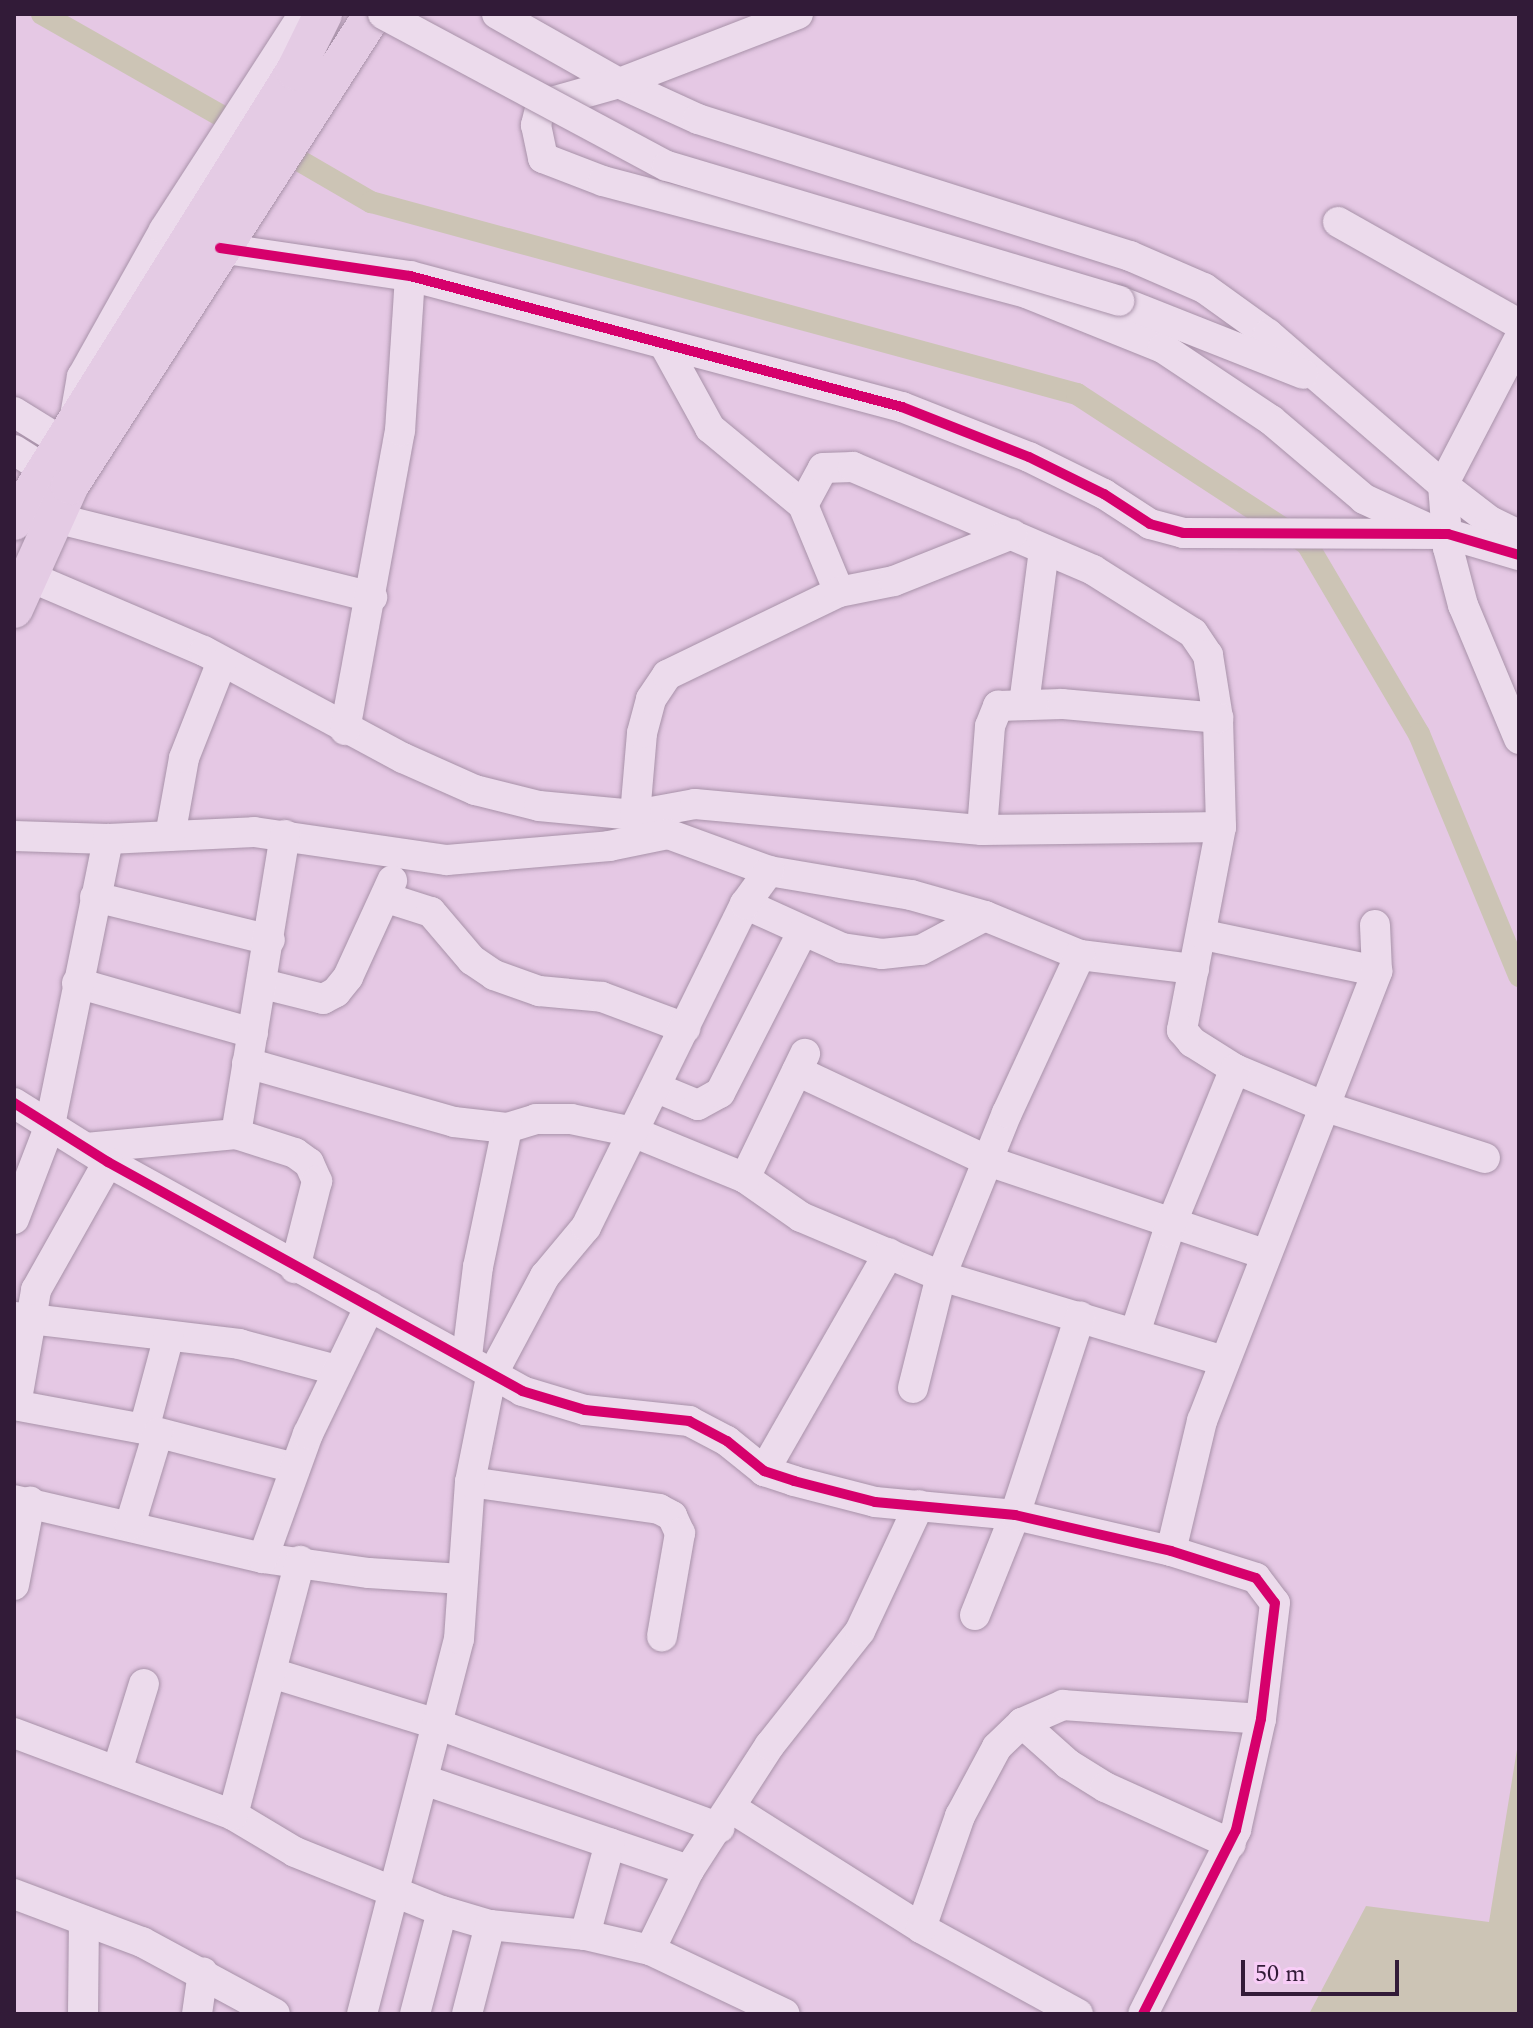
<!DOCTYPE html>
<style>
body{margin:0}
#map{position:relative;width:1533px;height:2028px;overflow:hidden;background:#e5c8e4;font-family:Spectral,serif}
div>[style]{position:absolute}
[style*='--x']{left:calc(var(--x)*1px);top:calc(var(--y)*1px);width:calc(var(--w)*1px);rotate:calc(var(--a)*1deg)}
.water>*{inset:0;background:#ccc4b5}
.canal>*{height:22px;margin:-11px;padding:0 11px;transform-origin:11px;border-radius:11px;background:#ccc4b5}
.roads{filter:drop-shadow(0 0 2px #a892a9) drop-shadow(0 0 2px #a892a9)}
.minor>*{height:30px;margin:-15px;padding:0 15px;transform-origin:15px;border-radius:15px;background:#ecdbec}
.major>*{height:38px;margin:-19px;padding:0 19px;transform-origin:19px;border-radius:19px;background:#e4cbe4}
.bridges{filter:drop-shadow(0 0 2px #a892a9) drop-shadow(0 0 2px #a892a9)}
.minor-bridge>*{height:30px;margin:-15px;padding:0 15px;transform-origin:15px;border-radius:15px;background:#ecdbec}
.cycleway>*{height:10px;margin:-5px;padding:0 5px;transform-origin:5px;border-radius:5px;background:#d6006c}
span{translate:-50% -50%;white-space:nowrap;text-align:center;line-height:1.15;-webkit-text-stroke:6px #f8cdf7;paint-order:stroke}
.frame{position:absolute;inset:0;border:16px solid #321b38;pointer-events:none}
.scale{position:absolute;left:1241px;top:1960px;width:158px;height:36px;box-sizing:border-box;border:4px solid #321b38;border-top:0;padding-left:10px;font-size:24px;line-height:28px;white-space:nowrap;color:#321b38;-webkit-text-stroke:6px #f8cdf7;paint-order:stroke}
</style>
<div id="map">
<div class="water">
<div style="clip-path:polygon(1519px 1737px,1519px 2014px,1309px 2014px,1366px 1906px,1489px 1922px)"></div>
</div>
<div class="canal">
<div style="--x:42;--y:14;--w:235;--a:29.6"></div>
<div style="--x:276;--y:147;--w:110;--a:30.1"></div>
<div style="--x:371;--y:202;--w:732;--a:15.21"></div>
<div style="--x:1077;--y:394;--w:275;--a:33.1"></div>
<div style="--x:1307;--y:544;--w:221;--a:59.5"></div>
<div style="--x:1419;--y:734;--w:262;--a:67.5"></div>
</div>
<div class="roads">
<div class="minor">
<div style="--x:497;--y:14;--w:140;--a:29.5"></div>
<div style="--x:619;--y:83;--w:87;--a:24.5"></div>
<div style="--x:698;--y:119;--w:453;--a:17.6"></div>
<div style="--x:1130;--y:256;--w:81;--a:23.4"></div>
<div style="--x:1204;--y:288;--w:79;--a:35.7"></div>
<div style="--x:1268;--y:334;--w:231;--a:40.8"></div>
<div style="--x:1443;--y:485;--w:59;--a:37.5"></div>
<div style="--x:1490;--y:521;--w:32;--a:26"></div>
<div style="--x:798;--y:14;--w:192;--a:158.9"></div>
<div style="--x:619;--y:83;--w:81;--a:164.2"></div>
<div style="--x:541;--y:105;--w:21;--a:104"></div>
<div style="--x:536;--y:125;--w:34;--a:78"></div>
<div style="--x:543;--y:158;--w:64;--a:21"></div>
<div style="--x:603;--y:181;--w:438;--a:14.8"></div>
<div style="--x:1026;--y:293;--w:148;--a:21.9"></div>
<div style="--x:1163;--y:348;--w:130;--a:33.7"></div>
<div style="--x:1271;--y:420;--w:122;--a:40.3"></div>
<div style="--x:1364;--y:499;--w:69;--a:24.7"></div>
<div style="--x:1338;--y:222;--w:208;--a:29.4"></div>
<div style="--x:220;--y:248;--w:192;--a:8.4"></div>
<div style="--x:410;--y:276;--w:509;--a:14.91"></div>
<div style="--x:902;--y:407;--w:136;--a:21.5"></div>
<div style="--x:1029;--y:457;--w:84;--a:26.3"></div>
<div style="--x:1104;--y:494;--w:55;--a:33.1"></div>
<div style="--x:1150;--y:524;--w:34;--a:15"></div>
<div style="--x:1183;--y:533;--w:265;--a:0.2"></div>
<div style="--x:1448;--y:534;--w:74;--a:16.5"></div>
<div style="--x:1119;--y:301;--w:198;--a:21.6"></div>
<div style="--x:1519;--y:339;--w:165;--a:117.5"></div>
<div style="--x:1443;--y:485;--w:63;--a:85.5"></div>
<div style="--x:1448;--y:548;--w:59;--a:75.3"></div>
<div style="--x:1463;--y:605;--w:145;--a:67.3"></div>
<div style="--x:665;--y:346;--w:94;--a:61.2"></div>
<div style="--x:710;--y:428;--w:121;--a:39.6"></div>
<div style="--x:803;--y:505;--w:94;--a:67.5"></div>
<div style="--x:14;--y:412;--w:78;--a:31.8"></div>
<div style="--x:75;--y:416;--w:40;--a:-80"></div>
<div style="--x:82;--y:377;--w:168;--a:-60.8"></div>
<div style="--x:164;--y:230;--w:257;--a:-57.1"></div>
<div style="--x:14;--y:450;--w:60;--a:32.1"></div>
<div style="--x:803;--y:505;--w:42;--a:-61.6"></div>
<div style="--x:823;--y:468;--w:30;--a:-2"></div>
<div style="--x:853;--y:467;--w:261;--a:23.2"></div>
<div style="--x:1093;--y:570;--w:118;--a:32.2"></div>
<div style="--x:1193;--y:633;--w:27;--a:56"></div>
<div style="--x:1208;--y:655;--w:64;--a:81"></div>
<div style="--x:1218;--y:718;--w:109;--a:88.4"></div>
<div style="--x:1221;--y:827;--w:207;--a:100.9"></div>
<div style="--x:1182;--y:1030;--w:16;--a:50"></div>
<div style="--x:1192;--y:1042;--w:51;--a:32.1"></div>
<div style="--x:1235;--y:1069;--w:95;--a:22.8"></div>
<div style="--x:1323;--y:1106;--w:170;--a:17.8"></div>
<div style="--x:55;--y:518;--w:327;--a:14"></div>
<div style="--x:28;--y:576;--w:191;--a:23.1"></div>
<div style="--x:204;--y:651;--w:226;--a:28.3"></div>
<div style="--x:403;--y:758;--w:79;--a:24"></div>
<div style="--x:475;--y:790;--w:66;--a:14"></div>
<div style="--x:539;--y:806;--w:96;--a:5.4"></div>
<div style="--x:635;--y:815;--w:61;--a:-10.4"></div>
<div style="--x:695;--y:804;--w:288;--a:5.2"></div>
<div style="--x:982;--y:830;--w:239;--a:-0.7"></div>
<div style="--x:1024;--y:704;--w:156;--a:-82.6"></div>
<div style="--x:345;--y:730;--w:304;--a:-79.6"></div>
<div style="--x:400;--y:431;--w:155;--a:-86.3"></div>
<div style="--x:635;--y:815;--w:82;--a:-85.1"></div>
<div style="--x:642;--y:733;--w:35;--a:-75"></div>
<div style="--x:651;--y:699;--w:29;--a:-56"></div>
<div style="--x:667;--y:675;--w:191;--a:-25.8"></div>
<div style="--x:839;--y:592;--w:56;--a:-11.3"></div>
<div style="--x:894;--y:581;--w:127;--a:-21.7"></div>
<div style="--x:982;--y:830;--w:104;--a:-85.6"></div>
<div style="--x:990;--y:726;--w:22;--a:-68"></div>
<div style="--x:998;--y:706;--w:64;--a:-1.8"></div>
<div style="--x:1062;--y:704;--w:157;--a:5.1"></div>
<div style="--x:14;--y:836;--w:94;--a:1.8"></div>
<div style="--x:108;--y:839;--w:146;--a:-2.7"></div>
<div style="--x:254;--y:832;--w:195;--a:8.3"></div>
<div style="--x:447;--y:860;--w:163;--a:-4.9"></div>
<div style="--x:609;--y:846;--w:60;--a:-11.5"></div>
<div style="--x:668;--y:834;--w:108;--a:20.1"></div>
<div style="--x:769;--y:871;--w:144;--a:9.6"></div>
<div style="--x:911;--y:895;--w:77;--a:15.8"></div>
<div style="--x:985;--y:916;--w:103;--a:22.3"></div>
<div style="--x:1080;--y:955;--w:115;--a:7"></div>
<div style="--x:170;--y:836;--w:79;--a:-79.8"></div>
<div style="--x:184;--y:758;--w:101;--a:-68.5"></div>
<div style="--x:95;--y:897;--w:180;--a:13.8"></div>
<div style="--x:387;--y:898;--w:46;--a:17.7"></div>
<div style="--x:431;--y:912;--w:63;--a:49.5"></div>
<div style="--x:472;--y:960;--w:27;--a:34"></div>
<div style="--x:494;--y:975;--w:48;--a:19.6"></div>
<div style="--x:539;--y:991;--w:63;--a:5.4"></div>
<div style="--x:602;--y:997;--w:89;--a:20.5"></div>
<div style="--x:745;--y:904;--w:107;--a:24.4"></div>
<div style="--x:842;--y:948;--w:40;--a:8.5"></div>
<div style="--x:882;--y:954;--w:39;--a:-6"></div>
<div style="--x:921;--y:950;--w:72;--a:-28"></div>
<div style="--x:1204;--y:935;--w:177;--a:11.8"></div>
<div style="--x:77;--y:983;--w:183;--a:15.9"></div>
<div style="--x:263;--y:984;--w:62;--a:14"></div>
<div style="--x:323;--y:999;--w:15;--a:-28"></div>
<div style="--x:336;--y:992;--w:19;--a:-51"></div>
<div style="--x:348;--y:977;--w:106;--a:-65.4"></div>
<div style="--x:247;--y:1063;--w:215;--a:15.9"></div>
<div style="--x:454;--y:1122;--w:53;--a:6.5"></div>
<div style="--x:507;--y:1128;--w:30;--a:-17"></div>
<div style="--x:536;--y:1119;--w:35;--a:0"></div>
<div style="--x:571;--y:1119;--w:63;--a:11.8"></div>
<div style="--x:633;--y:1132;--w:121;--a:22.3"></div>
<div style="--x:745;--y:1178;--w:68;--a:34.9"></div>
<div style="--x:801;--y:1217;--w:152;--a:22.9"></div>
<div style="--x:941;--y:1276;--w:295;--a:16.7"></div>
<div style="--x:797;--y:1071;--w:211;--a:25.2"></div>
<div style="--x:988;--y:1161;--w:292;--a:18.6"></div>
<div style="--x:657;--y:1088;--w:44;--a:22.5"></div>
<div style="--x:698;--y:1105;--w:25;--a:-29"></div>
<div style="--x:720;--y:1093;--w:180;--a:-62.9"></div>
<div style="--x:14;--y:1103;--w:111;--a:32.1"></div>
<div style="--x:108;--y:1162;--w:473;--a:28.9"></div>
<div style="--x:522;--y:1391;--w:66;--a:16.8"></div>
<div style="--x:585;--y:1410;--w:105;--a:6"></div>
<div style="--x:689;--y:1421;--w:43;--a:27.8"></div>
<div style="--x:727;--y:1441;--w:48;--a:39"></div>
<div style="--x:764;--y:1471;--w:32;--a:18"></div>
<div style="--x:794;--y:1481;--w:84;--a:14.5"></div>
<div style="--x:875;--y:1502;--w:141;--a:5.3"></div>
<div style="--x:1015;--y:1515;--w:160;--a:13"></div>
<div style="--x:1171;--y:1551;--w:89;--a:17.6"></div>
<div style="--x:1256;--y:1578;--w:31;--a:53"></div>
<div style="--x:1275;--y:1603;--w:117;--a:96.9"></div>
<div style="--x:1261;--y:1719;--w:114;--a:102.7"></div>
<div style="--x:1236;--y:1830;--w:206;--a:116.8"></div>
<div style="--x:236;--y:1134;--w:303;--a:-80.7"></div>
<div style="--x:86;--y:1148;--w:151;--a:-5.3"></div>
<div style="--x:236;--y:1134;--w:62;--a:17.9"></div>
<div style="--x:295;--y:1153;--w:17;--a:36"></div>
<div style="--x:309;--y:1163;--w:20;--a:66"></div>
<div style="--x:317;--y:1181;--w:90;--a:104.2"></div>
<div style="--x:745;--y:1178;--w:138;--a:-64.2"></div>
<div style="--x:14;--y:1219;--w:101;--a:-69"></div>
<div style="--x:50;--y:1125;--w:292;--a:-78.5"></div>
<div style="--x:14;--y:1317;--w:227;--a:6.8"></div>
<div style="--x:239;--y:1344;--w:101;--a:14.9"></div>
<div style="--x:1135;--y:1333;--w:106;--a:-71.9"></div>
<div style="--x:1168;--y:1232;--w:176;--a:-67.7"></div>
<div style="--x:467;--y:1356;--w:90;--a:-83"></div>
<div style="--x:478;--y:1267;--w:142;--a:-78.2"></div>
<div style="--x:913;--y:1388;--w:115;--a:-76"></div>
<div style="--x:941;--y:1276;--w:176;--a:-68"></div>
<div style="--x:1007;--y:1113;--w:174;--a:-65.2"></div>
<div style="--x:14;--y:1405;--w:132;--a:10.5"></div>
<div style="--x:144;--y:1429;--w:156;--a:14.5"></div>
<div style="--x:16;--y:1405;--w:117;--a:-80.1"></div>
<div style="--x:36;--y:1290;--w:147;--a:-60.6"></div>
<div style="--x:144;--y:1429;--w:96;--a:-75"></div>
<div style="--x:764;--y:1471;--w:251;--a:-60.2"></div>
<div style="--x:470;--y:1482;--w:191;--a:8.1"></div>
<div style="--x:659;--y:1509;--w:15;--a:28"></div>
<div style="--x:672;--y:1516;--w:19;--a:65"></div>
<div style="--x:680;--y:1533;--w:105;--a:99.9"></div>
<div style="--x:14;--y:1500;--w:256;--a:13.1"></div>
<div style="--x:263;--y:1558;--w:107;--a:8.1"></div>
<div style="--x:369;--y:1573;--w:93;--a:3.7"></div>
<div style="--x:130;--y:1525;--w:96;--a:-73.1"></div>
<div style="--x:1171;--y:1551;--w:134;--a:-76.6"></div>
<div style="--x:1202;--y:1421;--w:483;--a:-68.7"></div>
<div style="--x:1377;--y:971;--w:46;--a:-92.5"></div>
<div style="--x:263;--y:1558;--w:132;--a:-70.1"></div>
<div style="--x:308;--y:1434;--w:142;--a:-64.2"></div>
<div style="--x:14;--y:1585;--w:85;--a:-79.1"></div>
<div style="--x:975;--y:1615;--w:108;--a:-68.2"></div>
<div style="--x:1015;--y:1515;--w:209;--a:-71.9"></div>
<div style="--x:272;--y:1673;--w:173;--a:17.2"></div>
<div style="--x:437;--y:1724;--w:301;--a:20.2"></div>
<div style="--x:1022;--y:1723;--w:62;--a:41.7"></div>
<div style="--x:1068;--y:1764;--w:44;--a:31.9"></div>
<div style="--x:1105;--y:1787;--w:138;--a:24.3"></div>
<div style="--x:14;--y:1733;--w:234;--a:20.5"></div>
<div style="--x:233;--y:1815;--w:72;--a:30.8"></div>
<div style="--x:295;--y:1852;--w:158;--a:21.9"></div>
<div style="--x:442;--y:1911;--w:50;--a:16.3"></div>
<div style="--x:490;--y:1925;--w:96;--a:6"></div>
<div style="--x:585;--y:1935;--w:67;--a:13"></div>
<div style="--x:650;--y:1950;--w:149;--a:25.4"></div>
<div style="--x:117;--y:1771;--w:91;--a:-72.8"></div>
<div style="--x:424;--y:1780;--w:280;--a:18.8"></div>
<div style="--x:733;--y:1809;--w:222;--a:32.3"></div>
<div style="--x:921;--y:1928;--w:179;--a:28.7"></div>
<div style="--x:233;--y:1815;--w:263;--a:-75.2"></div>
<div style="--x:14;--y:1894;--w:137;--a:20.6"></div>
<div style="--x:142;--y:1942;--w:151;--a:28.4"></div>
<div style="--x:921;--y:1928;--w:119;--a:-70.8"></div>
<div style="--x:960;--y:1816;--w:78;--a:-61.8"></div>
<div style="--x:997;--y:1747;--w:35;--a:-44"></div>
<div style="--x:1022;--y:1723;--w:45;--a:-23.7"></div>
<div style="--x:1063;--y:1705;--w:198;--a:4"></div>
<div style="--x:585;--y:1935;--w:95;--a:-74.8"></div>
<div style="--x:650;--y:1950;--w:89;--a:-64"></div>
<div style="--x:689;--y:1870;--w:149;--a:-57.1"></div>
<div style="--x:770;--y:1745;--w:145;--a:-51.7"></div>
<div style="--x:860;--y:1631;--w:139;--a:-64.9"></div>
<div style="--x:83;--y:2014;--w:93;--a:-89.4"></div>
<div style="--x:197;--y:2014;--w:42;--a:-81.9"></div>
<div style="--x:362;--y:2014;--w:387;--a:-75.5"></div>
<div style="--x:459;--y:1639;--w:157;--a:-86"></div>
<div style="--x:470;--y:1482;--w:107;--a:-78.7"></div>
<div style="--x:491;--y:1377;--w:115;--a:-61.9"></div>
<div style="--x:545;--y:1276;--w:64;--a:-50.1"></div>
<div style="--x:586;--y:1227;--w:360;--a:-63.8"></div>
<div style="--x:745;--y:904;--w:41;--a:-54"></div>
<div style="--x:415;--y:2014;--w:106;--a:-75.3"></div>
<div style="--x:467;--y:2014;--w:92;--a:-75.5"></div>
</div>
<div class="major">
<div style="--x:14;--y:521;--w:531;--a:-58.02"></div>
<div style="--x:295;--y:71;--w:64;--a:-63.8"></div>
<div style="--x:14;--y:609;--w:136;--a:-65.7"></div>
<div style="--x:70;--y:485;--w:560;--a:-57.25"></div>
</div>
</div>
<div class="bridges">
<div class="minor-bridge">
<div style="--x:383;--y:14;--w:322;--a:28.2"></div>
<div style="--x:667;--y:166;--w:472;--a:16.6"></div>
</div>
</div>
<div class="cycleway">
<div style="--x:220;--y:248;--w:192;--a:8.4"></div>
<div style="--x:410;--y:276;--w:509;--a:14.91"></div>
<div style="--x:902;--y:407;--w:136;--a:21.5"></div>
<div style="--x:1029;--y:457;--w:84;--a:26.3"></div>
<div style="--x:1104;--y:494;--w:55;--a:33.1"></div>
<div style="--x:1150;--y:524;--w:34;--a:15"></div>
<div style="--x:1183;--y:533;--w:265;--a:0.2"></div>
<div style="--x:1448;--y:534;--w:74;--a:16.5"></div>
<div style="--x:14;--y:1103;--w:111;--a:32.1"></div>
<div style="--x:108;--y:1162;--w:473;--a:28.9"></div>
<div style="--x:522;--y:1391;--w:66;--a:16.8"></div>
<div style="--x:585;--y:1410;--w:105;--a:6"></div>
<div style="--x:689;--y:1421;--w:43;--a:27.8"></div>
<div style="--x:727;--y:1441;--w:48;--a:39"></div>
<div style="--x:764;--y:1471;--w:32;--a:18"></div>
<div style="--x:794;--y:1481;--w:84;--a:14.5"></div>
<div style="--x:875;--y:1502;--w:141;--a:5.3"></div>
<div style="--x:1015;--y:1515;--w:160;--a:13"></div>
<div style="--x:1171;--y:1551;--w:89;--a:17.6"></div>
<div style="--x:1256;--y:1578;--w:31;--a:53"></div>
<div style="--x:1275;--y:1603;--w:117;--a:96.9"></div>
<div style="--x:1261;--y:1719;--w:114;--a:102.7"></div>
<div style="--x:1236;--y:1830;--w:206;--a:116.8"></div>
</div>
<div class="frame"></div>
<div class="scale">50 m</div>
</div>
